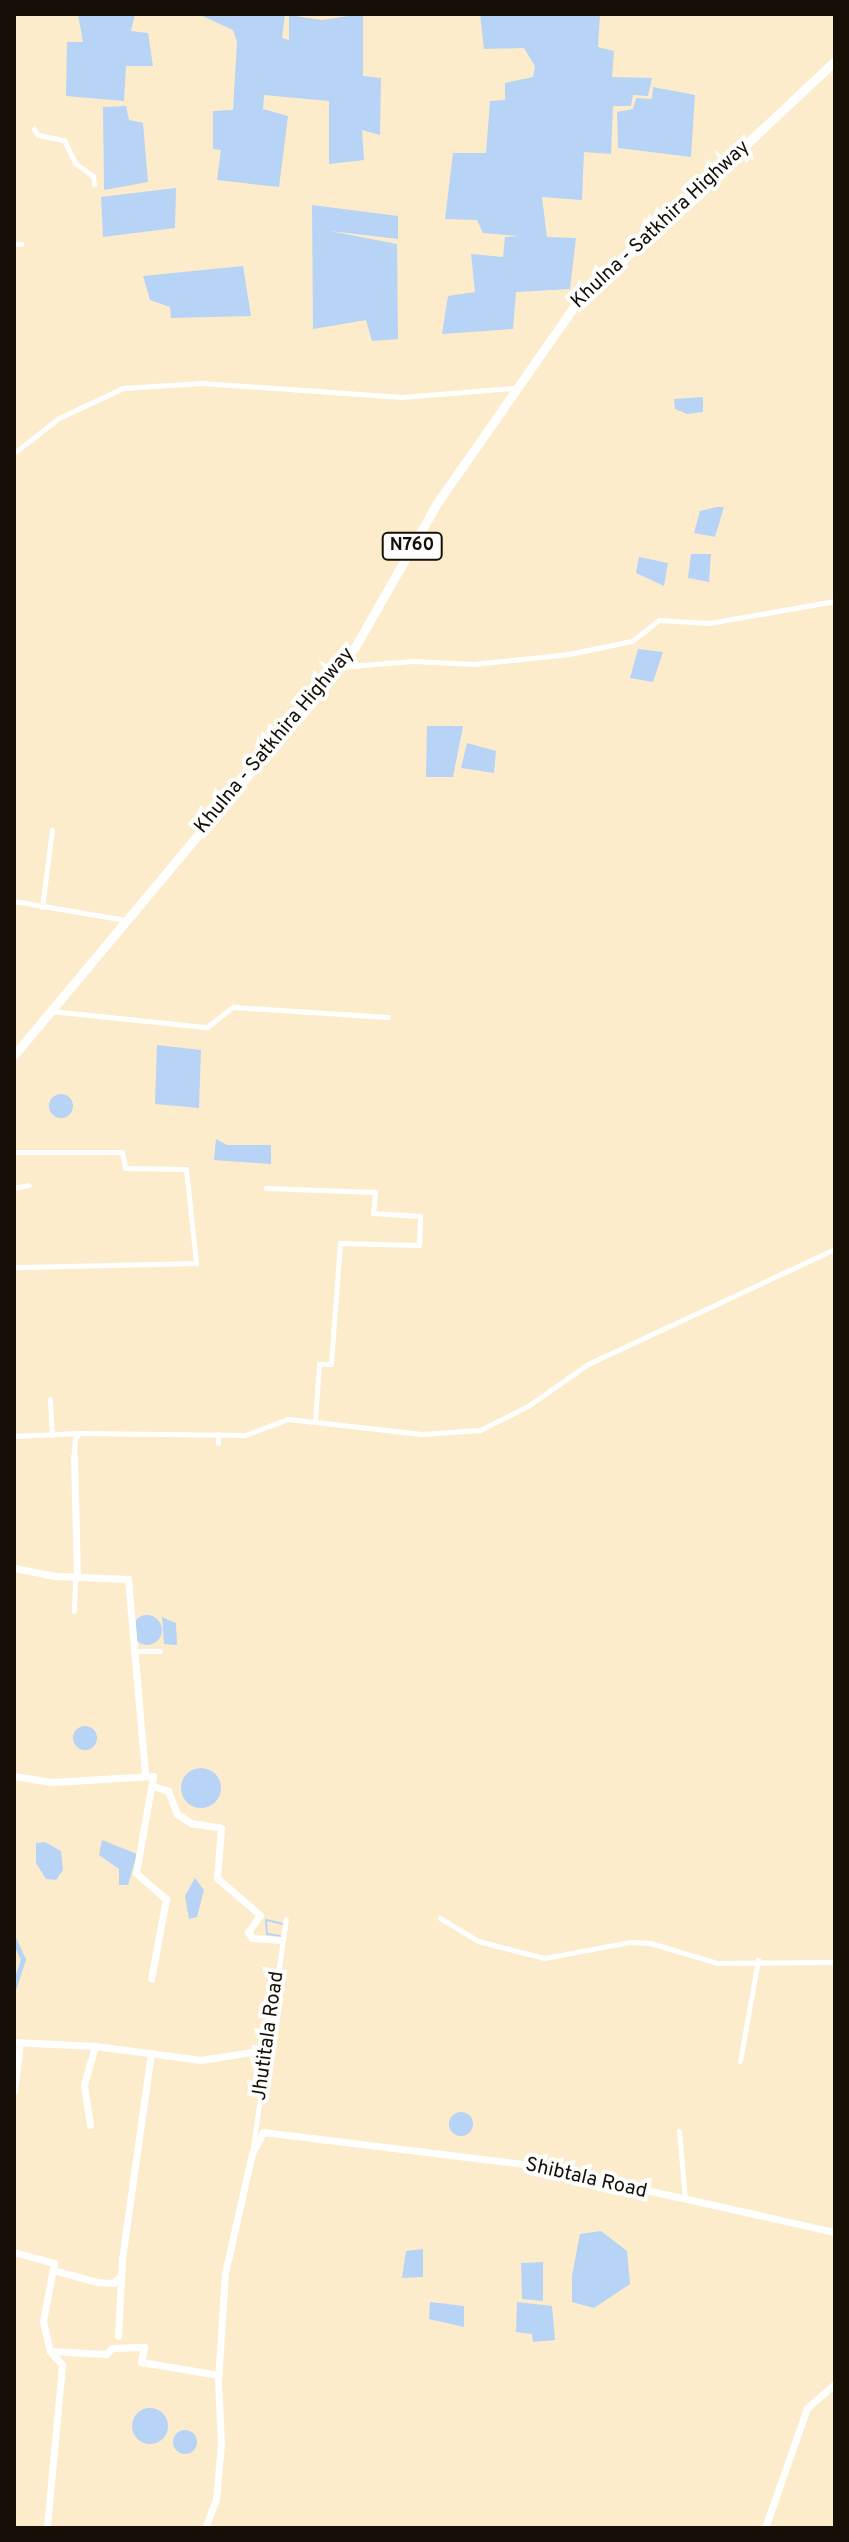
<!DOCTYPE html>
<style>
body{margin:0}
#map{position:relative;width:849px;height:2542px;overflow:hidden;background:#fceccc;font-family:Overpass,sans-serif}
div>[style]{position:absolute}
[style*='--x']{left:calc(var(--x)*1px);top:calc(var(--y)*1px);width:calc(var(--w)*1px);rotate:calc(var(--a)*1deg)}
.water>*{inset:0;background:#b7d3f6}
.round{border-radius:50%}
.stream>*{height:2px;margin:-1px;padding:0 1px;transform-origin:1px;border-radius:1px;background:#b7d3f6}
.canal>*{height:5px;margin:-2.5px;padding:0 2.5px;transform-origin:2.5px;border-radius:2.5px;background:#b7d3f6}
.street>*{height:5px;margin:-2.5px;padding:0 2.5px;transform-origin:2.5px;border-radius:2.5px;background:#fff}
.secondary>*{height:7px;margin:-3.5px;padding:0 3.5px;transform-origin:3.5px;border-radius:3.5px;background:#fff}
.highway>*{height:9px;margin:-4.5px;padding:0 4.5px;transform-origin:4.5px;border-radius:4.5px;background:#fff}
span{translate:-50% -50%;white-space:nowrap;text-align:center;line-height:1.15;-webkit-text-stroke:8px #fff;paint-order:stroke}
.shield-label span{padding:2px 6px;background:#fff;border:2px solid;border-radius:6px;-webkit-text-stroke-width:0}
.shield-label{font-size:18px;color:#150f05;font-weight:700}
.street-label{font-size:20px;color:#150f05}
.frame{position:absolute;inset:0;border:16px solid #150f05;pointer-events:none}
</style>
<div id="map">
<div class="water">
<div style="clip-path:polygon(78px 14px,135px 14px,131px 31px,148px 33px,153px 66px,126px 66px,124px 101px,66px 96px,67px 42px,83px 42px)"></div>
<div style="clip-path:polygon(198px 14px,285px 14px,282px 38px,289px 40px,289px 15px,322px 20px,363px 14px,363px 76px,381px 78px,380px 135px,362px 130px,364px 160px,329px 164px,329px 101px,264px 95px,263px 109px,288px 116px,279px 187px,217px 180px,221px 150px,213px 149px,213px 111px,233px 110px,237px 42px,233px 30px)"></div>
<div style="clip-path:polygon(480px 14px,600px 14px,598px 47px,614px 51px,612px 77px,652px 78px,648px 96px,633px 95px,631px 106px,613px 106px,611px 154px,584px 152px,582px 200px,542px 197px,547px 237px,576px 238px,570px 289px,516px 292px,513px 329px,442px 334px,448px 296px,475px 292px,471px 254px,503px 257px,505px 237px,520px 236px,483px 233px,477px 220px,445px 219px,453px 153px,486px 153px,490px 101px,505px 100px,505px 83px,533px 77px,535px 66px,524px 48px,484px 49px)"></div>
<div style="clip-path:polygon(653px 87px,695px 95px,691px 157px,618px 148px,617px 112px,633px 109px,636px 98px,652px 99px)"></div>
<div style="clip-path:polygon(126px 106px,129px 120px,143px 123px,148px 182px,104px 190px,103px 107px)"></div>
<div style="clip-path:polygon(176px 188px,175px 228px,103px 237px,101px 197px)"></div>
<div style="clip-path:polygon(312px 205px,398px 216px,398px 239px,330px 231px,397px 244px,398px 339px,372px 341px,366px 320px,313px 329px)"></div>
<div style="clip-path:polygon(243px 266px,251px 316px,171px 318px,170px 307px,150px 300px,143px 276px)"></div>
<div style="clip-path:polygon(703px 397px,703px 412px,687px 414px,675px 409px,674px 399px)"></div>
<div style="clip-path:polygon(717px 507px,724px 507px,715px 537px,694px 533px,700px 511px)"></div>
<div style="clip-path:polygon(691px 554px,711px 554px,709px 582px,688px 578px)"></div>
<div style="clip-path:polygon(639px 557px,668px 563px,664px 586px,636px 573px)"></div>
<div style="clip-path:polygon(638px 649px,663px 652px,653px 682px,630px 678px)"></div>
<div style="clip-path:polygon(427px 726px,463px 726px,453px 777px,426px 777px)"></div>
<div style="clip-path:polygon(467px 743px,496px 751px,494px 773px,461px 768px)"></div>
<div style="clip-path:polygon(157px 1045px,201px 1050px,199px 1108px,155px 1104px)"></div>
<div class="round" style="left:49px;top:1094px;width:24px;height:24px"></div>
<div style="clip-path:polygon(216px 1139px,227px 1145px,271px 1145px,271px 1164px,214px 1160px)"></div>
<div class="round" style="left:132px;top:1615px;width:30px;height:30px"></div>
<div style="clip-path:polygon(162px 1617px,176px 1623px,177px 1645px,164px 1644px)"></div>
<div class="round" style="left:73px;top:1726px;width:24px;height:24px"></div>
<div class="round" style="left:181px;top:1768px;width:40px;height:40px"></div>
<div style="clip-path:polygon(102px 1840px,137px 1854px,128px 1885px,119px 1885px,119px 1869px,99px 1855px)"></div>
<div style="clip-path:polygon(45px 1842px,61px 1851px,63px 1870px,56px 1880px,46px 1879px,36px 1863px,36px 1843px)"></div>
<div style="clip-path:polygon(195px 1878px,204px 1890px,197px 1917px,189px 1919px,185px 1896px)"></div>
<div class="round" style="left:449px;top:2112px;width:24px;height:24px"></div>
<div style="clip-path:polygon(601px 2231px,627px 2251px,630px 2284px,594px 2308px,572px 2302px,572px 2276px,580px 2234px)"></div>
<div style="clip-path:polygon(423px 2249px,423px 2277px,402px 2278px,406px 2251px)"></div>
<div style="clip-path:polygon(543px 2262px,543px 2301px,522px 2299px,521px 2263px)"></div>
<div style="clip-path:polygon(430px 2302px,464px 2306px,464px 2327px,429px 2319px)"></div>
<div style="clip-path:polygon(517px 2302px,552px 2306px,555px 2340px,533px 2342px,532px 2334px,516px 2332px)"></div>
<div class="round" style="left:132px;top:2408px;width:36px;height:36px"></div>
<div class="round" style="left:173px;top:2430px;width:24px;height:24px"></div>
</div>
<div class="stream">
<div style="--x:280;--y:1936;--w:13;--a:-171"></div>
<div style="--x:267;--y:1934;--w:14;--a:-94"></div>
<div style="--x:266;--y:1920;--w:17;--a:13"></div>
</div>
<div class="canal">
<div style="--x:14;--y:1940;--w:21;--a:65"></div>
<div style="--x:23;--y:1959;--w:29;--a:108"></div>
</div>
<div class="street">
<div style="--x:34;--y:129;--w:7;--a:56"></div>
<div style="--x:38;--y:135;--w:26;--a:11"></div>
<div style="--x:64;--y:140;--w:25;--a:64"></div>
<div style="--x:75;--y:163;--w:22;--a:36"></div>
<div style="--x:93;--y:176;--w:8;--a:83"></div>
<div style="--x:14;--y:244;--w:7;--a:0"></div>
<div style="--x:14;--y:453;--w:57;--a:-37.9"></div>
<div style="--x:59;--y:418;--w:71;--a:-25.1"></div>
<div style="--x:123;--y:388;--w:79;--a:-3.6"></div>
<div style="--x:202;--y:383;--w:200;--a:4"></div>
<div style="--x:402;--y:397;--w:111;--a:-4.6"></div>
<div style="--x:339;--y:667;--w:74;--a:-4.6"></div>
<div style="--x:413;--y:661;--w:61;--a:2.8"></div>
<div style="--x:474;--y:664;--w:96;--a:-6"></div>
<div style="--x:569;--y:654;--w:64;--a:-11.7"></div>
<div style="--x:632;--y:641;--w:34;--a:-38"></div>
<div style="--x:659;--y:620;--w:50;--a:3.4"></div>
<div style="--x:709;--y:623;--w:128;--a:-9.9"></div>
<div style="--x:14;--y:901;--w:113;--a:9.7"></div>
<div style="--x:42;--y:907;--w:78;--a:-82.6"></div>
<div style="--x:51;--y:1011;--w:157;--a:5.9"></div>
<div style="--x:207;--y:1027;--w:33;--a:-38"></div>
<div style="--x:233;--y:1007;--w:155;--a:3.7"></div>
<div style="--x:14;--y:1152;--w:108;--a:0"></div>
<div style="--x:122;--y:1152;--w:16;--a:79"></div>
<div style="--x:125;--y:1168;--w:61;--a:0.9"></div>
<div style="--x:186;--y:1169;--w:95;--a:83.9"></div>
<div style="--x:196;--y:1263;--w:182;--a:178.7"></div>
<div style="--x:14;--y:1188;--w:15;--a:-11"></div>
<div style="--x:266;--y:1188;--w:109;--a:2.1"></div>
<div style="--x:375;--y:1192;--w:21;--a:95"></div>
<div style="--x:373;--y:1213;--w:47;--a:3.7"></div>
<div style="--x:420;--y:1216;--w:29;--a:92"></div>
<div style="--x:419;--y:1245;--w:79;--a:-178.5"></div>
<div style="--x:340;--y:1243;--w:121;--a:94.3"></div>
<div style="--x:331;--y:1364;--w:12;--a:180"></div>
<div style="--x:319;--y:1364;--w:57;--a:94"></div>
<div style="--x:50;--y:1399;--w:36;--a:87"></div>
<div style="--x:218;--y:1434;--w:9;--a:90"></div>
<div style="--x:14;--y:1436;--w:65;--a:-2.6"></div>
<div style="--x:74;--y:1456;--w:18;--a:-87"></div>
<div style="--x:75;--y:1438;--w:7;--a:-45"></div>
<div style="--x:80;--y:1433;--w:165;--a:0.7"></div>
<div style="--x:245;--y:1435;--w:46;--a:-20.4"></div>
<div style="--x:288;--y:1419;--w:135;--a:6.4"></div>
<div style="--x:422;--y:1434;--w:58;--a:-3.9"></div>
<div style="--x:480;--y:1430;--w:54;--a:-26.6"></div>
<div style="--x:528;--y:1406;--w:73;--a:-35"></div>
<div style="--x:588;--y:1364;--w:272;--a:-25"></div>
<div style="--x:74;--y:1611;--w:34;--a:-88"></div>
<div style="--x:133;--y:1651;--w:27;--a:0"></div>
<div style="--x:440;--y:1918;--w:44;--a:31.2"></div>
<div style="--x:478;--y:1941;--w:68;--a:14.4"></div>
<div style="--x:544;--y:1958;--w:87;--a:-10.5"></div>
<div style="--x:630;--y:1942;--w:20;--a:3"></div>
<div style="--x:650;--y:1943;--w:71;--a:16.4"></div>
<div style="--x:718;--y:1963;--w:117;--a:-0.5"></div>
<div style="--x:740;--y:2061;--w:103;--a:-79.9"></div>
<div style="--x:679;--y:2131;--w:68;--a:85"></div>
<div style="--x:253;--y:2147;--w:230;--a:-81.8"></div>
</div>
<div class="secondary">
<div style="--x:74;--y:1456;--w:121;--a:88.6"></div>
<div style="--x:14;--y:1568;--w:42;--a:11"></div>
<div style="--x:55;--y:1576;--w:73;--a:2.4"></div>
<div style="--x:128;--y:1579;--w:194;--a:85"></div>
<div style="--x:14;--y:1776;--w:39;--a:9"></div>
<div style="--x:53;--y:1782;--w:100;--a:-3.4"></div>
<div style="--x:153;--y:1776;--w:98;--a:99.9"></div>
<div style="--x:136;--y:1873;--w:40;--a:41"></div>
<div style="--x:166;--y:1899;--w:81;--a:100.6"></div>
<div style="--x:153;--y:1786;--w:16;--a:18"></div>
<div style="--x:168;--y:1791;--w:25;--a:69"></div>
<div style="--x:177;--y:1814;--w:17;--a:33"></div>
<div style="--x:191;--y:1823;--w:30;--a:9"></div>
<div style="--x:221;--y:1828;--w:50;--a:94.6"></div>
<div style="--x:217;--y:1878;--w:57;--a:40.7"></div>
<div style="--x:260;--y:1915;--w:21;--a:125"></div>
<div style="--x:248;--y:1932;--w:7;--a:56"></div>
<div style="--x:252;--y:1938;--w:29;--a:4"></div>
<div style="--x:14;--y:2042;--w:81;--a:2.8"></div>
<div style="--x:95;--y:2046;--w:107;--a:7.5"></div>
<div style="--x:201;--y:2060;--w:69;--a:-9.2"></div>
<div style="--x:14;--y:2091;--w:48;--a:-82.9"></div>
<div style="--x:90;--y:2125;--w:40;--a:-98.5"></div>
<div style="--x:84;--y:2085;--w:41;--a:-74.2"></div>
<div style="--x:14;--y:2252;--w:41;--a:15.4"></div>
<div style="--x:54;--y:2263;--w:59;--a:100.7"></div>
<div style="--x:43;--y:2321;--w:31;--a:77"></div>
<div style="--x:50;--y:2351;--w:18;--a:49"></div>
<div style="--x:62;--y:2365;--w:164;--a:95.3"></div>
<div style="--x:53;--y:2270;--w:46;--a:15.3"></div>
<div style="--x:97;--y:2282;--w:16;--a:4"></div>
<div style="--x:113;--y:2283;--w:11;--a:-41"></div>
<div style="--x:118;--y:2336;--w:77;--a:-87"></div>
<div style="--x:122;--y:2259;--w:208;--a:-82"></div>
<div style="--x:50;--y:2351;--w:56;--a:3.1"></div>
<div style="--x:106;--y:2354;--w:8;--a:-45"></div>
<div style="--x:112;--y:2348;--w:32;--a:-2"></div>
<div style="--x:144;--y:2347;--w:15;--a:101"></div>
<div style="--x:141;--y:2362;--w:79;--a:9.5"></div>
<div style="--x:205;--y:2528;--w:31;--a:-69"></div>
<div style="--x:216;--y:2499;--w:55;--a:-84.8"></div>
<div style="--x:221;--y:2444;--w:63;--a:-92.7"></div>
<div style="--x:218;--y:2381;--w:108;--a:-86.3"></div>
<div style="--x:225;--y:2273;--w:123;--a:-77.3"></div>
<div style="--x:252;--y:2153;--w:24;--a:-62"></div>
<div style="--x:263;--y:2132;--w:278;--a:7"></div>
<div style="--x:539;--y:2166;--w:303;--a:12.6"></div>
<div style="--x:765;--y:2528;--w:127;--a:-70.7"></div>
<div style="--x:807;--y:2408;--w:37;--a:-41"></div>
</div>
<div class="highway">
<div style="--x:14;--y:1055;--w:532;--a:-50.11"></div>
<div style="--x:355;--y:647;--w:166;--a:-60.3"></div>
<div style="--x:437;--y:503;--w:241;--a:-55.1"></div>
<div style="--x:575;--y:305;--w:357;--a:-43.2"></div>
</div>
<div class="shield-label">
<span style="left:412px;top:546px">N760</span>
</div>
<div class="street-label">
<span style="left:661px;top:225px;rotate:-43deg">Khulna - Satkhira Highway</span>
<span style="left:275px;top:741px;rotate:-50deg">Khulna - Satkhira Highway</span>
<span style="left:269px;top:2036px;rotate:-82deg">Jhutitala Road</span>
<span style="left:586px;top:2179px;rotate:13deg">Shibtala Road</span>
</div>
<div class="frame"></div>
</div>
